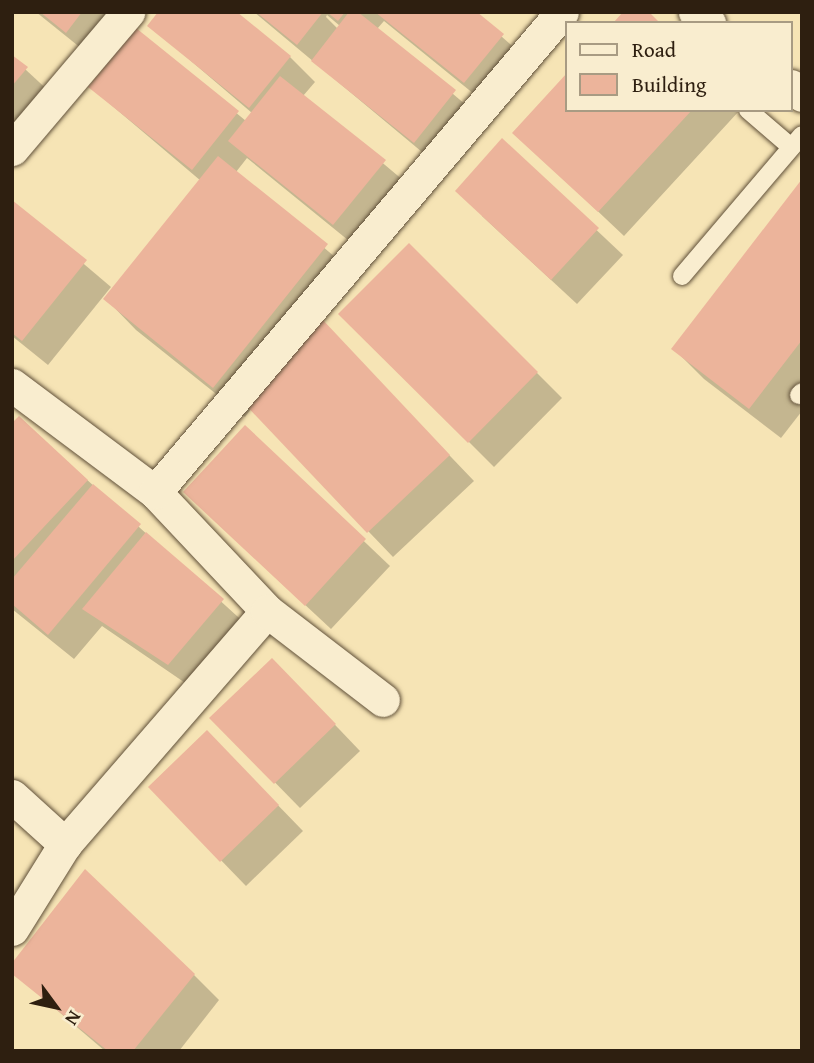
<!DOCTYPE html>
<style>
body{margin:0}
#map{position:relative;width:814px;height:1063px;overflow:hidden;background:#f6e4b5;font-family:"Gentium Book Plus",serif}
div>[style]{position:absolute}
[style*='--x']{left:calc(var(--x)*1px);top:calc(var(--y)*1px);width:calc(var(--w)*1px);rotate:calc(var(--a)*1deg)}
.shadow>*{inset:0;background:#0003}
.building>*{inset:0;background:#ecb49b}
.roads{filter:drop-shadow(0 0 2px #605039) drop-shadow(0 0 2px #605039)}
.service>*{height:18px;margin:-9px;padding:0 9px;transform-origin:9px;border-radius:9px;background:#f9edcf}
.minor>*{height:33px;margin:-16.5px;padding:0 16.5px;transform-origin:16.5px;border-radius:16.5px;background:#f9edcf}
span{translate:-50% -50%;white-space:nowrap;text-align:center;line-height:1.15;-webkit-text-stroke:5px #f9edcf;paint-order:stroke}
.frame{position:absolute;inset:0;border:14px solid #2e1f10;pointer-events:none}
.legend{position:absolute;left:565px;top:21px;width:228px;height:91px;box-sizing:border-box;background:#f9edcf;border:2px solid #a89b83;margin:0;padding:9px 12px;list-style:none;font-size:21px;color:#2e1f10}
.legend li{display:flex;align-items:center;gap:14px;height:35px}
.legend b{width:35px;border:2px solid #a89b83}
.north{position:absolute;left:21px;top:972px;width:70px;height:70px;-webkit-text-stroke:5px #f9edcf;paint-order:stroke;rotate:123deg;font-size:19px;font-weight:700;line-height:28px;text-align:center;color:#2e1f10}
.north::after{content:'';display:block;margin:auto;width:24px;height:32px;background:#2e1f10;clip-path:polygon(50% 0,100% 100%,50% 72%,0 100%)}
</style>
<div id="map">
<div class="shadow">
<div style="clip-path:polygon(36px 12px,127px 12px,92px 57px)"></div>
<div style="clip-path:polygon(evenodd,254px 12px,474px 12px,528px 60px,490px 107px,384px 21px,377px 29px,480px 117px,440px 167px,254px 12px,327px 15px,340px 26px,338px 29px,326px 17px,327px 15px)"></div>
<div style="clip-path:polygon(150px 26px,290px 57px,315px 82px,303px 96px,410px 186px,359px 249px,247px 158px,236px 172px,357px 276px,321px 321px,474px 481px,393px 557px,251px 409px,245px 417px,136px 330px,106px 299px,201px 181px,90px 87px,136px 30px,246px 121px,252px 113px)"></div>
<div style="clip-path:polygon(12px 57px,52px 94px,12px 134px)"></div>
<div style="clip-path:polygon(567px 75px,567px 110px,740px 110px,624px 236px,515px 133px)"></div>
<div style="clip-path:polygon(502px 141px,623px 255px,577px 304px,482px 216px)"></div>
<div style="clip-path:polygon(802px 182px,802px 411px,781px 438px,704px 379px,674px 349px)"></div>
<div style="clip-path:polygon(12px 203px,111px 287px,48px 365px,12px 336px)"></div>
<div style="clip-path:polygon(409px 245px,562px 398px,494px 467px,341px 314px)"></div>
<div style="clip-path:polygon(19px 418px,248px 626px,194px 689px,102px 626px,74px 659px,12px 609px,12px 425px)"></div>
<div style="clip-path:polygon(245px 428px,390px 566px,331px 629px,211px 517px)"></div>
<div style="clip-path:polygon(297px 685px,360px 751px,300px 808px,212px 718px)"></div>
<div style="clip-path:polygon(232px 758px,303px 831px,246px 886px,150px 787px)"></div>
<div style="clip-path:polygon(12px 972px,194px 975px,219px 1000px,179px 1051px,105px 1051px)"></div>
</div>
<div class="building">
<div style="clip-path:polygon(40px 12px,82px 12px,66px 33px)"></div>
<div style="clip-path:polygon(158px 12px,237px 12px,291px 56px,249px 108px,147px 26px)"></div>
<div style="clip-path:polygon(256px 12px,323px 12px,297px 45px)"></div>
<div style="clip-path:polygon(327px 12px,345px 12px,338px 21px)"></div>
<div style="clip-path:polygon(349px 12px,358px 12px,456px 90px,414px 143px,311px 61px)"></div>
<div style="clip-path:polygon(375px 12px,477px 12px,504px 34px,464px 83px)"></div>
<div style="clip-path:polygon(623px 12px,649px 12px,660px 23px,613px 23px)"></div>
<div style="clip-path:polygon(136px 28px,239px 111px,192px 170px,88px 87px)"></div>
<div style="clip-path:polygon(12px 55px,28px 67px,12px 86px)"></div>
<div style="clip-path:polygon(567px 73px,567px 110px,692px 110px,598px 212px,512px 133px)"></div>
<div style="clip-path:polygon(280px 76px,386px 160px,333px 225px,228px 141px)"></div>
<div style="clip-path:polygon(502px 138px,599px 228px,551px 280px,455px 191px)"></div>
<div style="clip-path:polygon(218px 156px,328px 244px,213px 388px,103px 299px)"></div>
<div style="clip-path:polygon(802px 179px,802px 340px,749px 409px,671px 349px)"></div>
<div style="clip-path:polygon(12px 200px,87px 260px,22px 341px,12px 333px)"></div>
<div style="clip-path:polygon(409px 243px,538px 372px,468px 443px,338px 314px)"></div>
<div style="clip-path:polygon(322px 319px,450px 455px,367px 533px,239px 398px)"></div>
<div style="clip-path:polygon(19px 416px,88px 480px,12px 561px,12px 423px)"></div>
<div style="clip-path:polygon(245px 425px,366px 539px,305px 606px,183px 492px)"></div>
<div style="clip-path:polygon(93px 484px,141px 524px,48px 635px,12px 604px,12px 579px)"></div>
<div style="clip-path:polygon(146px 532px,224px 599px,168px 665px,82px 609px)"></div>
<div style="clip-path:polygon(272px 658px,336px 724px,274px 784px,209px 718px)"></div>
<div style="clip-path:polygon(207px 730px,279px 805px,220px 862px,148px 787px)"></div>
<div style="clip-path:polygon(85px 869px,195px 974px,133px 1051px,108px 1051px,12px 974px,12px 963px)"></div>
</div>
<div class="roads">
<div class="service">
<div style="--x:748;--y:110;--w:57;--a:40.7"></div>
<div style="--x:682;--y:276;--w:185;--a:-49.6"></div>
<div style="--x:799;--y:395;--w:4;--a:-45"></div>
</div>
<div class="minor">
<div style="--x:695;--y:12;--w:18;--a:38"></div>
<div style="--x:791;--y:86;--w:14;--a:39"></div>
<div style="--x:12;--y:149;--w:180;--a:-49.7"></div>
<div style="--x:12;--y:385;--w:179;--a:36.8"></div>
<div style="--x:155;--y:492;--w:163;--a:46.7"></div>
<div style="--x:267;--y:611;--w:308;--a:130.9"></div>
<div style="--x:65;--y:844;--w:100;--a:121.9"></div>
<div style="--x:155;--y:492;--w:629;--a:-49.7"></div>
<div style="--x:267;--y:611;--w:146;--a:37.5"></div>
<div style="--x:12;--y:796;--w:72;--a:42.2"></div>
</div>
</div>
<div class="frame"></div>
<ul class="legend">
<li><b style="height:9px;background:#f9edcf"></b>Road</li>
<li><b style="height:19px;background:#ecb49b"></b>Building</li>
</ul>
<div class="north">N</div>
</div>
